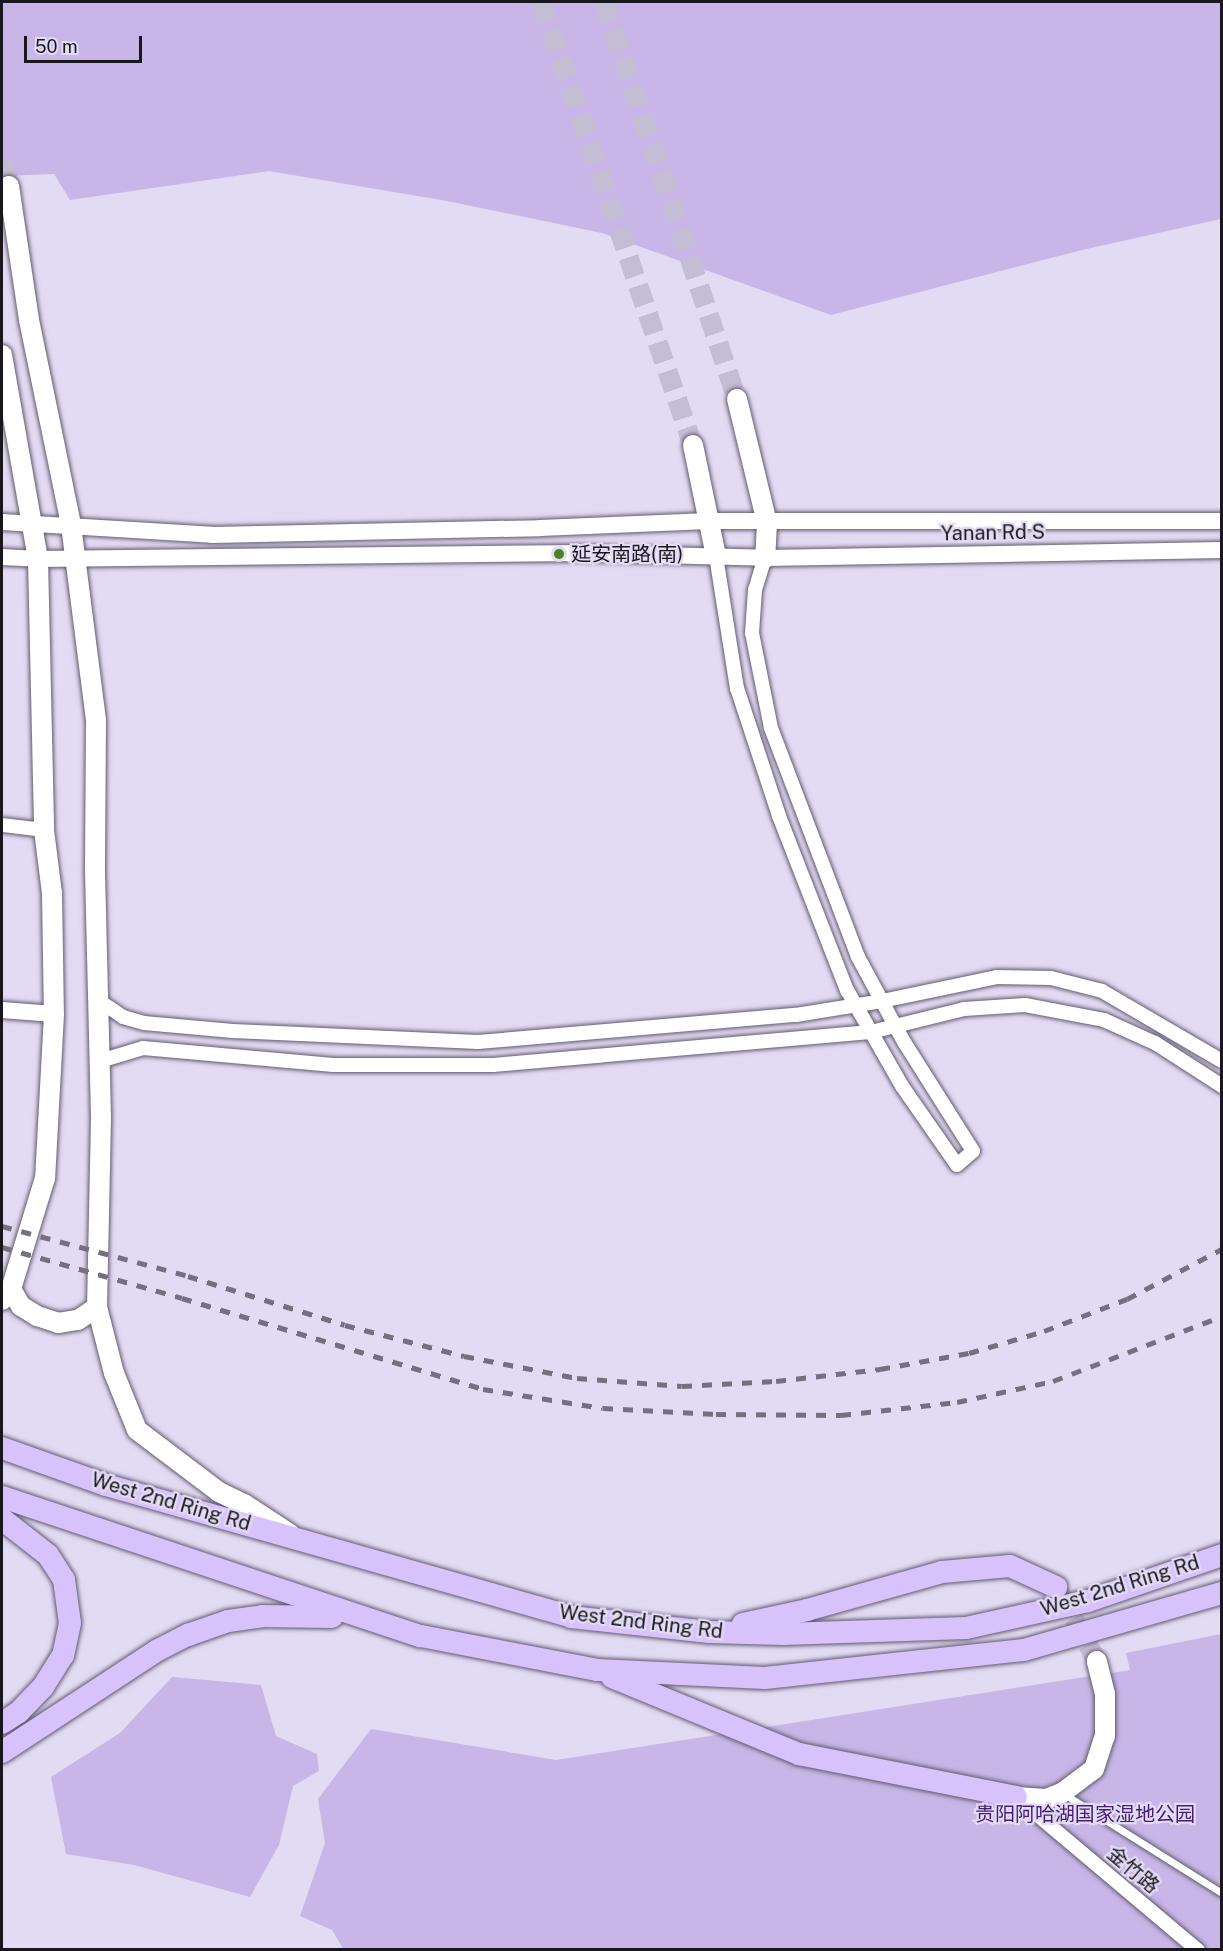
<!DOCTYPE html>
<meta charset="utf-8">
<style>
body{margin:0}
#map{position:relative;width:1223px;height:1951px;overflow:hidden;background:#e3dbf3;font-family:"Public Sans","Noto Sans SC",sans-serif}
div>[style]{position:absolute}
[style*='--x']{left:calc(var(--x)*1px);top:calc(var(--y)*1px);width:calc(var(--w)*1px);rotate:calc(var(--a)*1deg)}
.green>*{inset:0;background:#c7b6e7}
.secondary-tunnel>*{height:20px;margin-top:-10px;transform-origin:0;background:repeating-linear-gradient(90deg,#c5bdd3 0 20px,transparent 0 30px)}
.roads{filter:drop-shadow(0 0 2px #625b70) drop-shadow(0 0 2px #625b70)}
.service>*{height:7px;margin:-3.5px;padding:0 3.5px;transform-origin:3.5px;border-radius:3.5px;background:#fff}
.minor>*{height:14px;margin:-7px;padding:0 7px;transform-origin:7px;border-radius:7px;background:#fff}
.tertiary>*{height:16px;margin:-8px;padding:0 8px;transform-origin:8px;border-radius:8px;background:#fff}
.secondary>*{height:20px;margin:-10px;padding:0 10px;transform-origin:10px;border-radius:10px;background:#fff}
.trunk>*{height:22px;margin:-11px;padding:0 11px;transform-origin:11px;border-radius:11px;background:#d8c2fc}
.rail>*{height:4.5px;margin-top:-2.25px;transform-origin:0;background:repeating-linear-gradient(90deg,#75707f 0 10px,transparent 0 20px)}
.dots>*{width:16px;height:16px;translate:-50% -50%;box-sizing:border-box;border:3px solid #e3dbf3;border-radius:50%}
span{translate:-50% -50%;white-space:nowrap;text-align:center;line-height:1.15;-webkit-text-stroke:4.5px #e3dbf3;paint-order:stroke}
.street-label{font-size:20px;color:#19161e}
.poi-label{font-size:20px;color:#19161e}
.left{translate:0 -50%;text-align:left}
.park-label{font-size:20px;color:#461c74}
.frame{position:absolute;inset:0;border:3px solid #19161e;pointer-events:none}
.scale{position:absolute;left:24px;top:36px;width:118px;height:27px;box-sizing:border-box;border:3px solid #19161e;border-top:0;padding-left:8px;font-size:18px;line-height:21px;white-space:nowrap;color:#19161e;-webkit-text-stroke:4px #e3dbf3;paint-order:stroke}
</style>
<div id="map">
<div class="green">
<div style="clip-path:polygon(2px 2px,1221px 2px,1221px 219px,1082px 250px,831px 315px,602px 233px,447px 201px,269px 171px,70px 200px,54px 174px,2px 176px)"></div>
<div style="clip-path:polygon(1221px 1634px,1221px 1949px,344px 1950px,332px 1930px,300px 1916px,325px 1843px,318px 1799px,371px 1729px,556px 1760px,1130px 1670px,1126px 1653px)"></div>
<div style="clip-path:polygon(172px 1677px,261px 1685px,276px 1736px,317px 1754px,319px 1771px,293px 1786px,279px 1845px,250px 1897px,134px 1865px,66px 1854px,51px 1777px,120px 1733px)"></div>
</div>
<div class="secondary-tunnel">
<div style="--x:541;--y:2;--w:468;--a:71.1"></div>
<div style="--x:604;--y:2;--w:419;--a:71.5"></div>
<div style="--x:2;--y:161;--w:26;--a:74"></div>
<div style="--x:1059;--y:1592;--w:79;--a:61.2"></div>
</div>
<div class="roads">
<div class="service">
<div style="--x:1064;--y:1794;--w:186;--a:32.1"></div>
</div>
<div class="minor">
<div style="--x:716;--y:556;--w:134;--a:81"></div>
<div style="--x:737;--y:688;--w:135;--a:71.8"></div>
<div style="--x:779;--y:816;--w:187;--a:68.7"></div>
<div style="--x:847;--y:990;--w:111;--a:60.2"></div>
<div style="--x:902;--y:1086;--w:96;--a:55.2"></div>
<div style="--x:957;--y:1165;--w:21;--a:-41"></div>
<div style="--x:973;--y:1151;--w:129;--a:-122.3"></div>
<div style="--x:904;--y:1042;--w:97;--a:-118.4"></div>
<div style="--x:858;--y:957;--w:245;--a:-110.8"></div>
<div style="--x:771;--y:728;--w:97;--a:-101.3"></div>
<div style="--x:752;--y:633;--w:43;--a:-86"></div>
<div style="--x:755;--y:590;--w:34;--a:-73"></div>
<div style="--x:2;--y:825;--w:42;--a:6.8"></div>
<div style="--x:98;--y:1000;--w:30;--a:34"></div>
<div style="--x:123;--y:1017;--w:22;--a:16"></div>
<div style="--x:144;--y:1023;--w:89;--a:5.1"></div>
<div style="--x:233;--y:1031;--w:245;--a:2.6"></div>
<div style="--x:478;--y:1042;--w:319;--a:-4.9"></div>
<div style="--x:796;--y:1015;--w:87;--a:-9.2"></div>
<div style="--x:882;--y:1001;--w:117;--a:-11.8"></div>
<div style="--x:997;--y:977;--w:54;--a:1.1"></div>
<div style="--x:1051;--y:978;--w:53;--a:14.3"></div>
<div style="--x:1102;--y:991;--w:139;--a:30.3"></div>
<div style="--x:100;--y:1061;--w:45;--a:-16.8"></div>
<div style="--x:143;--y:1048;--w:191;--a:5.1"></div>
<div style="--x:333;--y:1065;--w:160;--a:0"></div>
<div style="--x:493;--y:1065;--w:379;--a:-5"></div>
<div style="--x:871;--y:1032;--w:96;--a:-13.9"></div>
<div style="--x:964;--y:1009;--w:61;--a:-3.8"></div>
<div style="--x:1025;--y:1005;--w:80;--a:10.8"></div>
<div style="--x:1104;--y:1020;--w:56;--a:24.3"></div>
<div style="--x:1155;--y:1043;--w:80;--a:32.7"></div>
<div style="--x:1016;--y:1797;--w:238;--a:40.1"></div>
</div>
<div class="tertiary">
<div style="--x:2;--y:522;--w:210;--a:3.5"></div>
<div style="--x:212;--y:535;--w:328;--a:-1.2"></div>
<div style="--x:540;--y:528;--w:169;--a:-2.4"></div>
<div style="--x:709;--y:521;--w:513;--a:0"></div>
<div style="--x:2;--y:557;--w:36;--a:3"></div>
<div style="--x:38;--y:559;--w:541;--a:-0.64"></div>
<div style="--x:579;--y:553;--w:186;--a:1.5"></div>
<div style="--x:765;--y:558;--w:457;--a:-1"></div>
<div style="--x:2;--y:1010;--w:52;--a:4.4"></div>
</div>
<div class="secondary">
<div style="--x:9;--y:186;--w:135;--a:81.5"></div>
<div style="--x:29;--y:320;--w:209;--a:78.4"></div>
<div style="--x:71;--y:525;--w:198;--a:82.7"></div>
<div style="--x:96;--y:721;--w:151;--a:90.4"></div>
<div style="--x:95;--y:872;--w:246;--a:88.6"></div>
<div style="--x:101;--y:1118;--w:189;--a:91.2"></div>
<div style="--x:97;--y:1307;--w:68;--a:75.6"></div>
<div style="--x:114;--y:1373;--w:61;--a:68"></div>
<div style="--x:137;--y:1430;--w:103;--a:37.1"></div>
<div style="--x:219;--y:1492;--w:28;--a:26"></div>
<div style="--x:244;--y:1504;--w:55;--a:33.1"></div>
<div style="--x:2;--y:355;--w:207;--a:80"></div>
<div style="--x:38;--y:559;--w:271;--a:88.7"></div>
<div style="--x:44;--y:830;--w:64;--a:82.8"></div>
<div style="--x:52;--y:893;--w:121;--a:89.1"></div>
<div style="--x:54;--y:1014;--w:164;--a:93.1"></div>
<div style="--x:45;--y:1178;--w:116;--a:107"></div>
<div style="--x:11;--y:1289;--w:14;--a:129"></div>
<div style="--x:737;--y:399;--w:128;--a:76.4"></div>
<div style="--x:767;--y:523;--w:35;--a:93"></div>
<div style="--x:693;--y:445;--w:113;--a:78.3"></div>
<div style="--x:11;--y:1289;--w:20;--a:60"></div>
<div style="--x:21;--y:1306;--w:19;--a:32"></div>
<div style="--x:37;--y:1316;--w:22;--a:18"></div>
<div style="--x:58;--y:1323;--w:20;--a:-9"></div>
<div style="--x:78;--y:1320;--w:23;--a:-34"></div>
<div style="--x:1016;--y:1797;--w:30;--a:4"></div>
<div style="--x:1046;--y:1799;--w:17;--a:-21"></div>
<div style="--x:1062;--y:1793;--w:40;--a:-37"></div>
<div style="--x:1094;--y:1769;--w:35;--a:-72"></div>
<div style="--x:1105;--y:1736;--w:42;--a:-90"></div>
<div style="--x:1105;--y:1694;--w:34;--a:-104"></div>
</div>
<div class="trunk">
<div style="--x:2;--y:1448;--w:110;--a:19.6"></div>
<div style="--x:106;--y:1485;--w:483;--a:15.8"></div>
<div style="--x:571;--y:1617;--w:139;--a:6.2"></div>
<div style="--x:709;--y:1632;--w:74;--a:1.5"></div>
<div style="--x:783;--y:1634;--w:183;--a:-1.9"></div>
<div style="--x:966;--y:1628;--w:125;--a:-12.5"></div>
<div style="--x:1088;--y:1601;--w:142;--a:-18.9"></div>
<div style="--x:2;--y:1497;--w:441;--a:18.4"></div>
<div style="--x:421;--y:1636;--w:179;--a:10.9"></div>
<div style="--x:597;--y:1670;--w:168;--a:2.7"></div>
<div style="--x:765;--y:1678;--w:261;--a:-6.2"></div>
<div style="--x:1024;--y:1650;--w:206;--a:-16.1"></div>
<div style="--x:2;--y:1519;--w:58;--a:38"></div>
<div style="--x:48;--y:1555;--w:30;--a:57"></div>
<div style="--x:64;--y:1580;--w:43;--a:82.1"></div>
<div style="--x:70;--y:1623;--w:33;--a:102"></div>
<div style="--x:63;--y:1655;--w:38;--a:122"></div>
<div style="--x:43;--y:1687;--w:35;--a:134"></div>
<div style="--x:19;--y:1712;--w:20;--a:147"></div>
<div style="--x:743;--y:1624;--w:66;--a:-12.3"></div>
<div style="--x:807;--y:1610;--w:140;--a:-15.7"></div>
<div style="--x:942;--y:1572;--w:68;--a:-5"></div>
<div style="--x:1010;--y:1566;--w:51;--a:24.5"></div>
<div style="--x:612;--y:1677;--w:202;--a:22.4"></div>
<div style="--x:799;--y:1754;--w:221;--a:11.2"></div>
<div style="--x:2;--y:1752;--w:186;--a:-33.2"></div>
<div style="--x:158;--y:1650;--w:34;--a:-27"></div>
<div style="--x:188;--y:1635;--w:42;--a:-19.3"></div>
<div style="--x:228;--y:1621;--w:34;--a:-8"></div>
<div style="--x:262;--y:1616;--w:70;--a:0.8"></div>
</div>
</div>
<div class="rail">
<div style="--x:2;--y:1226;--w:193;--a:15"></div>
<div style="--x:188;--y:1276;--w:164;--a:17.3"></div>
<div style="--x:345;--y:1325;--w:123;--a:14.6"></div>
<div style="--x:464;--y:1356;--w:115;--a:11"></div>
<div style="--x:577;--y:1378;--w:105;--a:4.4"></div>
<div style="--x:682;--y:1386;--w:94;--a:-3"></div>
<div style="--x:776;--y:1381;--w:105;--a:-6.6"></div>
<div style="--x:880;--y:1369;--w:90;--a:-10.2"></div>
<div style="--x:969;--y:1353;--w:78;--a:-16.3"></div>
<div style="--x:1044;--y:1331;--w:89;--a:-21.1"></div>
<div style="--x:1127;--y:1299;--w:107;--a:-27.8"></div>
<div style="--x:2;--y:1247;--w:187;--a:15.8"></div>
<div style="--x:182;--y:1298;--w:314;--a:16.8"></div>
<div style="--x:483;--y:1389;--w:121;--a:9"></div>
<div style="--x:603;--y:1408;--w:113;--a:3"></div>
<div style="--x:716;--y:1414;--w:125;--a:0.5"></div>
<div style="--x:841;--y:1415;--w:117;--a:-6.4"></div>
<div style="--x:957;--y:1402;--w:98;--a:-12.3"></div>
<div style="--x:1053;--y:1381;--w:181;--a:-21"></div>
</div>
<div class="dots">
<div style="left:559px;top:554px;background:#4c821a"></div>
</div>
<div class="street-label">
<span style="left:993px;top:533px;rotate:-1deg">Yanan Rd S</span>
<span style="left:171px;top:1502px;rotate:16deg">West 2nd Ring Rd</span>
<span style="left:1120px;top:1586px;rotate:-17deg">West 2nd Ring Rd</span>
<span style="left:641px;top:1622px;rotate:7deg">West 2nd Ring Rd</span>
<span style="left:1133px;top:1870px;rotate:40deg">金竹路</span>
</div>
<div class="poi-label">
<span class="left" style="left:571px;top:554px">延安南路(南)</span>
</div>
<div class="park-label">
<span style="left:1085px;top:1814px">贵阳阿哈湖国家湿地公园</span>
</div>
<div class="frame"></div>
<div class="scale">50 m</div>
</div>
